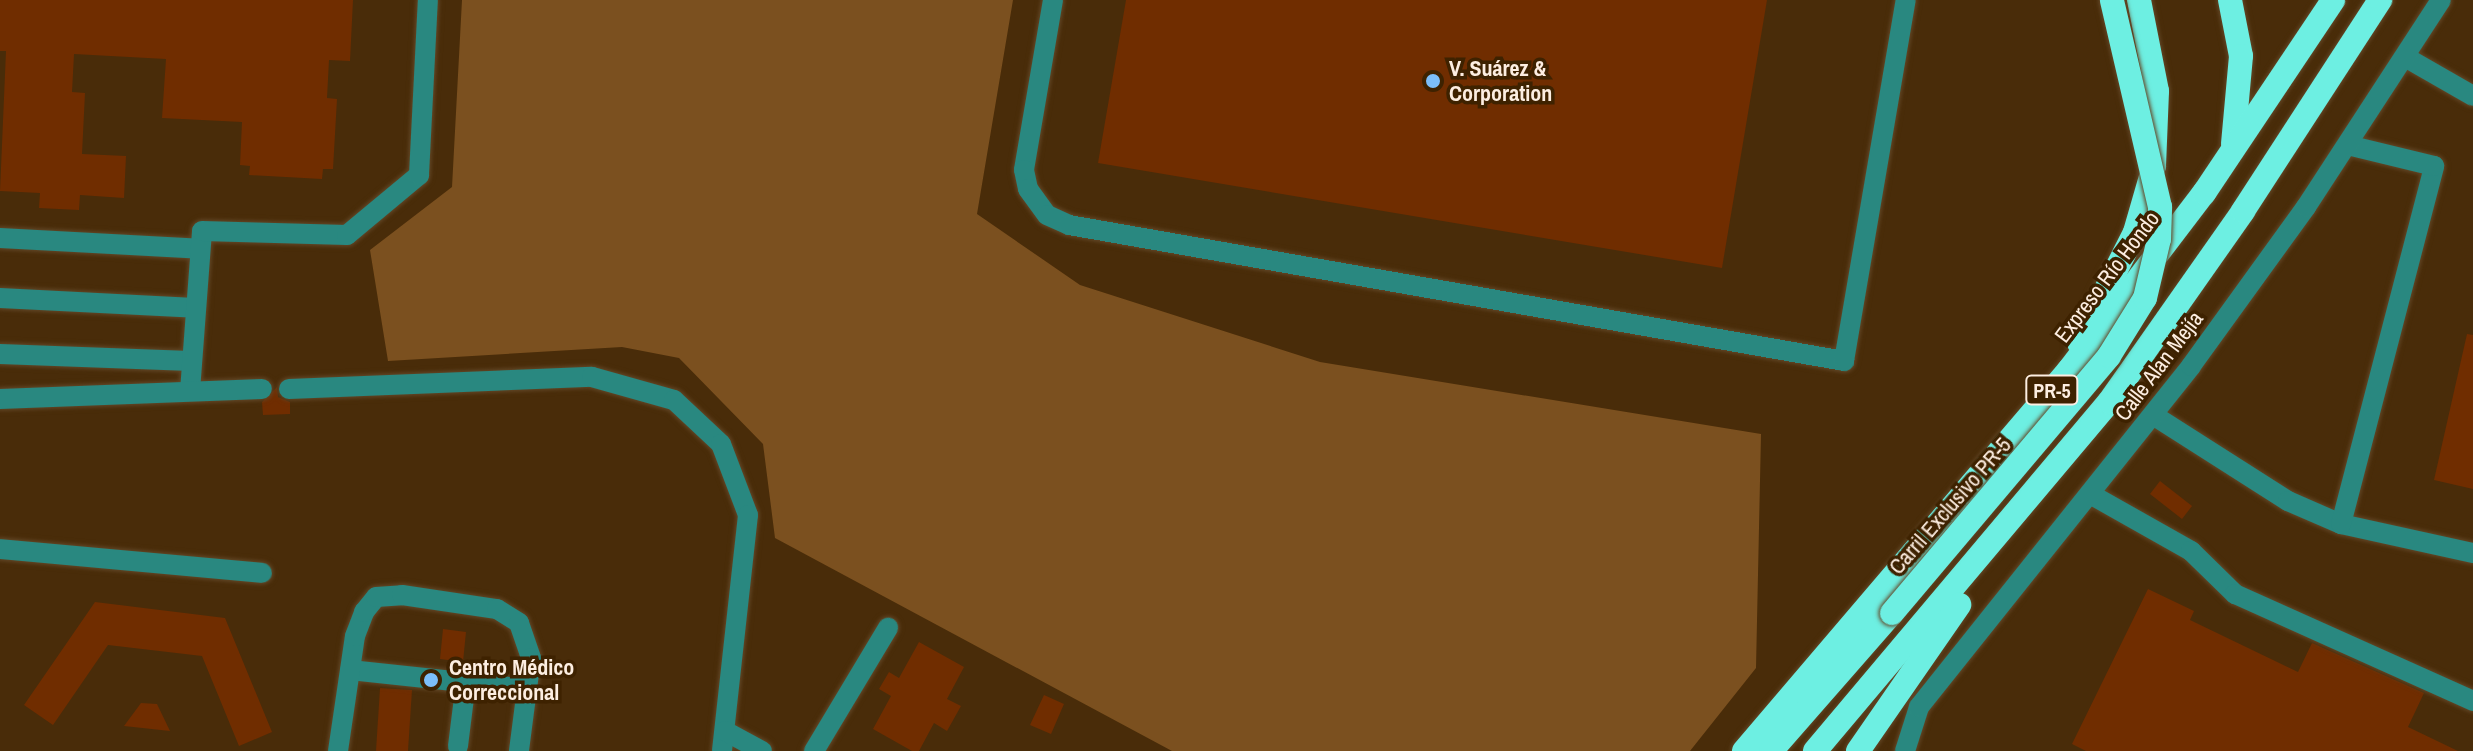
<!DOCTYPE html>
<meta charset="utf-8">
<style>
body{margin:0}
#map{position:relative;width:2473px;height:751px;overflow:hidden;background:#492c09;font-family:"Archivo Narrow",sans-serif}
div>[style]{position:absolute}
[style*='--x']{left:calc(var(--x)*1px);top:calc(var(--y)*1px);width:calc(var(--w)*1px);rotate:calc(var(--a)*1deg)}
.green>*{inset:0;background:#7b501f}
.building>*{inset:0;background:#702d00}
.roads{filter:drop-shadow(0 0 2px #624727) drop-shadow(0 0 2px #624727)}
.minor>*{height:20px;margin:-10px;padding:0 10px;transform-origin:10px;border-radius:10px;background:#298880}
.highway>*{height:24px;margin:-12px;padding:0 12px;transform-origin:12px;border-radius:12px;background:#6defe2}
.bridges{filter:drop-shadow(0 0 2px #624727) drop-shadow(0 0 2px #624727)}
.highway-bridge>*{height:24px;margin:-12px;padding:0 12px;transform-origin:12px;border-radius:12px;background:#6defe2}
.dots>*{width:22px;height:22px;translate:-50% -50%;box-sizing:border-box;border:4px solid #3e2200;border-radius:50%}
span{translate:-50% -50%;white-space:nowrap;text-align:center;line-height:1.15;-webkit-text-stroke:7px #3e2200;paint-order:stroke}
.shield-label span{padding:2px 6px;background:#3e2200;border:2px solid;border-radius:6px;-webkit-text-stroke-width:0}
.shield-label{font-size:20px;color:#fdeee1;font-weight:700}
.poi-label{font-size:22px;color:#fdeee1;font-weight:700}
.left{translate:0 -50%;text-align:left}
.street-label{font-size:22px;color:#fdeee1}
</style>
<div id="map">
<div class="green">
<div style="clip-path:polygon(462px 0,1013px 0,977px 214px,1080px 285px,1320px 362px,1761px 434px,1756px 668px,1690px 751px,1172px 751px,775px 538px,763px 444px,679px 358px,622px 347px,388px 361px,370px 250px,452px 187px)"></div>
</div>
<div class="building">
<div style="clip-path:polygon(0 0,353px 0,350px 61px,329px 60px,327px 98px,337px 99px,333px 169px,323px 169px,322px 179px,249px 175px,250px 166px,240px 165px,242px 122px,162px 118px,166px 59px,74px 54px,72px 92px,85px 93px,82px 154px,126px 156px,124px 198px,80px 195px,79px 210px,39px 208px,40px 193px,0 191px,6px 51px,0 51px)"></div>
<div style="clip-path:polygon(1126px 0,1767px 0,1722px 268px,1098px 163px)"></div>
<div style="clip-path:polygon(2467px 334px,2473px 335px,2473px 489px,2434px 480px)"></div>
<div style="clip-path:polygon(277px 387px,278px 397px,290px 402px,290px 414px,263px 415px,262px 402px)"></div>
<div style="clip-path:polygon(2160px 481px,2192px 506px,2182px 519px,2150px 494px)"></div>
<div style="clip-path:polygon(2148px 589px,2194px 611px,2190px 620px,2298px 672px,2312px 643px,2424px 693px,2408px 727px,2458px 751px,2086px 751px,2072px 744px)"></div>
<div style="clip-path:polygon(95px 602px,225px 618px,272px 732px,239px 746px,202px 656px,108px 645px,53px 725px,24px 705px)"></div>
<div style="clip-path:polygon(443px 629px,466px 632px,463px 662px,440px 659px)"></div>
<div style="clip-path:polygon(919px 642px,964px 667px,947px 699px,961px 706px,947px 731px,934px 723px,919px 751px,912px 751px,873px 729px,891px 696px,879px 689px,889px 672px,899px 678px)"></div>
<div style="clip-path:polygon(380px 688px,412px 690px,408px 751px,376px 751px)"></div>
<div style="clip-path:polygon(1044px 695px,1064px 704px,1051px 734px,1030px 725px)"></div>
<div style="clip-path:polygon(141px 703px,157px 704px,170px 731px,124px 726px)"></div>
</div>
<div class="roads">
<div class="minor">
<div style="--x:1053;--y:0;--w:172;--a:99.7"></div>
<div style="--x:1024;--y:170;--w:19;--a:78"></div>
<div style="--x:1028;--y:189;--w:32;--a:54"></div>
<div style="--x:1047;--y:215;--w:24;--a:24"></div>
<div style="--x:1069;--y:225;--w:787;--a:9.95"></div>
<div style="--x:1844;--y:361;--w:366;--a:-80.3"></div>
<div style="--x:2405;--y:57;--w:78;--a:29.8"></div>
<div style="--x:0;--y:238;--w:200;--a:3.1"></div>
<div style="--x:0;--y:298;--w:195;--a:2.9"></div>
<div style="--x:0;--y:354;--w:191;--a:2.1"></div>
<div style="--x:289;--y:389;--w:303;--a:-2.3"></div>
<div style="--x:592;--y:377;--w:85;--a:15.7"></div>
<div style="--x:674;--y:400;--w:64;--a:43.1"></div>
<div style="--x:721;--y:444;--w:76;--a:69.2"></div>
<div style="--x:748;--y:515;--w:237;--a:96.3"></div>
<div style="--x:190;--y:391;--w:160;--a:-85.7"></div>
<div style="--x:202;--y:231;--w:145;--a:1.6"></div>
<div style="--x:347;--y:235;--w:94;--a:-39.8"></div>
<div style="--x:419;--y:175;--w:175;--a:-87.1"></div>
<div style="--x:0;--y:399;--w:262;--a:-2.2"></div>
<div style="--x:2153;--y:415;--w:160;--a:32.5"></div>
<div style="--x:2288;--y:501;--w:58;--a:23.5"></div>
<div style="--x:2341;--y:524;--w:135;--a:12.4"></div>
<div style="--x:2090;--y:494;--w:116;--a:29.4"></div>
<div style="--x:2191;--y:551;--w:62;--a:44.3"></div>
<div style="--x:2235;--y:594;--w:261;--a:24.2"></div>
<div style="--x:2341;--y:524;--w:370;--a:-75.4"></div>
<div style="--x:2434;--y:166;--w:89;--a:-166.4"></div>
<div style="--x:0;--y:549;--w:263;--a:5.2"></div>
<div style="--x:350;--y:670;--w:179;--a:6.1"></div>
<div style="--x:725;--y:731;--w:42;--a:28.4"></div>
<div style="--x:458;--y:746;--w:64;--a:-82.9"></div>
<div style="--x:338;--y:751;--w:116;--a:-81.6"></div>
<div style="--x:355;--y:636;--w:26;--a:-69"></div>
<div style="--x:364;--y:612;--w:19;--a:-51"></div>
<div style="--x:376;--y:597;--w:26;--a:-4"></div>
<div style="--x:402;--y:595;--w:96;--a:8.4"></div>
<div style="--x:497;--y:609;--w:26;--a:32"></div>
<div style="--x:519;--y:623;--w:37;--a:71"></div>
<div style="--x:531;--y:658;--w:94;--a:97.4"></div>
<div style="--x:814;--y:751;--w:144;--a:-59"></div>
<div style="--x:1905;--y:751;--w:46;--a:-72.3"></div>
<div style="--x:1919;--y:707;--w:436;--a:-51.4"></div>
<div style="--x:2191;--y:366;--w:196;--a:-54.1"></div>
<div style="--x:2306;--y:207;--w:247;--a:-56.9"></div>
</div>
<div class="highway">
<div style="--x:2230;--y:0;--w:57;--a:78.9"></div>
<div style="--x:2241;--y:56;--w:88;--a:95.2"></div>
<div style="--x:2079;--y:343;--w:124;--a:-63.2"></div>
<div style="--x:2135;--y:232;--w:69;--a:-73.9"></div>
<div style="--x:2154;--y:166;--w:75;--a:-87.7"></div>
<div style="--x:2157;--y:91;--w:93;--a:-101.2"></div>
<div style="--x:1744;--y:751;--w:501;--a:-49.54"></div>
<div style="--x:2069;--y:370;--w:223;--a:-52.7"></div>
<div style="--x:2204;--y:193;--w:232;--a:-56.2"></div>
<div style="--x:1771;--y:751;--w:184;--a:-48.8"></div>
<div style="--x:1815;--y:751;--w:456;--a:-49.9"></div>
<div style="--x:2109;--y:402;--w:233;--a:-54.9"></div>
<div style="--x:2243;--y:211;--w:252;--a:-57"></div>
<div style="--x:1858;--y:751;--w:178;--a:-55.3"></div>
</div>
</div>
<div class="bridges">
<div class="highway-bridge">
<div style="--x:1892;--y:613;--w:336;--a:-49.8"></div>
<div style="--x:2109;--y:356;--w:68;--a:-58.2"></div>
<div style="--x:2145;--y:298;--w:61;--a:-76.7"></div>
<div style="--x:2159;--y:239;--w:32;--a:-88"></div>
<div style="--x:2160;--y:207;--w:212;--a:-103.1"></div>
</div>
</div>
<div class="dots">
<div style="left:1433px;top:81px;background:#7cbef9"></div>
<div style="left:431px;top:680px;background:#7cbef9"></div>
</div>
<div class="shield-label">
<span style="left:2052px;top:390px">PR-5</span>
</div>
<div class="poi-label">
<span class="left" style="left:1449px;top:81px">V. Suárez &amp;<br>Corporation</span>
<span class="left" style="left:449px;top:680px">Centro Médico<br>Correccional</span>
</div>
<div class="street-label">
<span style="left:2107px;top:277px;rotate:-53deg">Expreso Río Hondo</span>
<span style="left:2159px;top:366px;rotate:-53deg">Calle Alan Mejía</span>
<span style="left:1950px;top:506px;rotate:-49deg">Carril Exclusivo PR-5</span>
</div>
</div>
